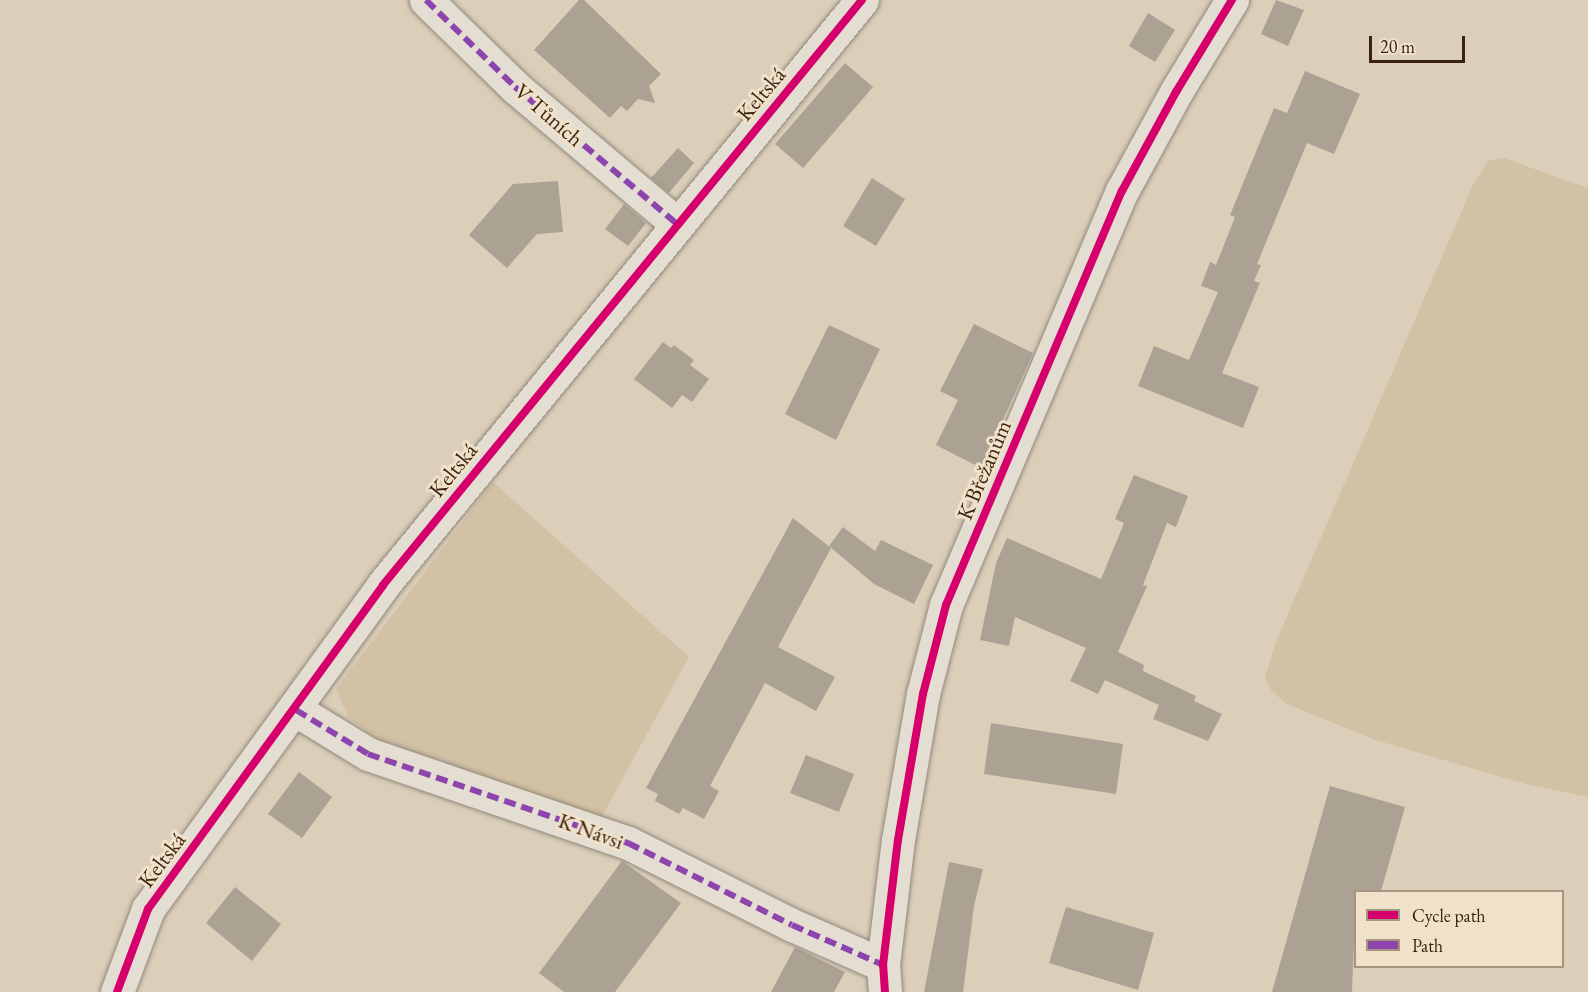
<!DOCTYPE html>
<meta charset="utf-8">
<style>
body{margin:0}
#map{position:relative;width:1588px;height:992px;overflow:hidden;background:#dbcfba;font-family:"EB Garamond",serif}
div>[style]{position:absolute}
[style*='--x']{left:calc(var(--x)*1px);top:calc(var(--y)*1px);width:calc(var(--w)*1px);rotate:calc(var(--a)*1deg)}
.green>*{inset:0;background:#d2c1a4}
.building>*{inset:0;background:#aca293}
.roads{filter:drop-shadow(0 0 2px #93897b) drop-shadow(0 0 2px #93897b)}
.street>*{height:33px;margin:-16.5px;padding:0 16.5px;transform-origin:16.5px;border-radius:16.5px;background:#e3ddd2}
.secondary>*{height:33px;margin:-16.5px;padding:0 16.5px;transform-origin:16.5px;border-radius:16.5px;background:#e3ddd2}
.quiet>*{height:6px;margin-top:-3px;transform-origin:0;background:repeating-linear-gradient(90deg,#8e44ad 0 12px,transparent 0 18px)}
.cycleway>*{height:8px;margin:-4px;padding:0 4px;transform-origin:4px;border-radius:4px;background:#d6006c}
span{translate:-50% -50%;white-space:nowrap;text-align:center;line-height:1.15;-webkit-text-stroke:6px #f0e2ca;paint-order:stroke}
.street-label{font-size:22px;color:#3d2210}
.legend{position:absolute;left:1354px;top:890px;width:210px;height:78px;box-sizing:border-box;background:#f0e2ca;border:2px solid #a89580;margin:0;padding:8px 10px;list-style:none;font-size:18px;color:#3d2210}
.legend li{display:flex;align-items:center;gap:12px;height:30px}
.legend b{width:30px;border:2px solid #a89580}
.scale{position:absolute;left:1369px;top:36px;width:96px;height:27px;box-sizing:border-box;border:3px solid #3d2210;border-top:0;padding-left:8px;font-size:18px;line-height:21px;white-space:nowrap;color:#3d2210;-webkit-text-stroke:4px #f0e2ca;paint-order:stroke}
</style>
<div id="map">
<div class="green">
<div style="clip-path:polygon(1504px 158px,1588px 188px,1588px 797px,1526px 784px,1375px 740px,1285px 703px,1271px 690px,1265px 677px,1276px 642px,1473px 185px,1488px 161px)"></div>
<div style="clip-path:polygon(493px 482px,689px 657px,600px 820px,378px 740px,348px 717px,336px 689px)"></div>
</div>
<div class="building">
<div style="clip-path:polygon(579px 0,584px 0,661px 74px,649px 86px,655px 103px,638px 99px,627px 111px,621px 106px,610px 118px,534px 50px)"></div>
<div style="clip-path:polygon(1276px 0,1304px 10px,1288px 46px,1261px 34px)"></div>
<div style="clip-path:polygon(1148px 13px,1175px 30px,1155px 62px,1129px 46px)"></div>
<div style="clip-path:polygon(845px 63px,873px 87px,803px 168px,775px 144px)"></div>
<div style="clip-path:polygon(1305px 71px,1360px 94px,1334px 154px,1307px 143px,1257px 264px,1261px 265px,1254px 281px,1260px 283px,1222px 373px,1259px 387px,1243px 428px,1138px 386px,1154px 346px,1189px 360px,1218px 292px,1201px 286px,1210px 262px,1216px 265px,1235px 217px,1230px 215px,1274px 108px,1287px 113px)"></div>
<div style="clip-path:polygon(678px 148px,694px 163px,669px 193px,651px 178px)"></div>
<div style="clip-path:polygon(872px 178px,905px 199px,876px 246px,843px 226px)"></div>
<div style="clip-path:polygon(558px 181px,563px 232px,537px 234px,507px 268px,469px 235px,513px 184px)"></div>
<div style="clip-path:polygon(624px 204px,646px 223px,628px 246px,605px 229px)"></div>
<div style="clip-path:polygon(974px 324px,1033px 353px,981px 468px,936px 445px,958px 400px,940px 391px)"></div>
<div style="clip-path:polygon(829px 325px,880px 349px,836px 440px,785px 414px)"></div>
<div style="clip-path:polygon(663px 342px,671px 348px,674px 345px,694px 360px,690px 365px,709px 379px,692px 402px,682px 395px,672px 408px,634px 379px)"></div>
<div style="clip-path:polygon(1134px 475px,1188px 496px,1176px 527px,1167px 523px,1143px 585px,1147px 586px,1118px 652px,1144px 665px,1143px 671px,1196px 696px,1194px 701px,1222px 714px,1208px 741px,1153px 719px,1159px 705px,1105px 680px,1098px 694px,1070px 681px,1086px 648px,1015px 617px,1009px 646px,980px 640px,996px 563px,1007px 538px,1101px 579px,1124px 523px,1115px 519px)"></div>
<div style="clip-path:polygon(793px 518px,831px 548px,778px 647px,835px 677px,816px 711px,765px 683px,710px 786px,719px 791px,704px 819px,683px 808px,679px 814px,655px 801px,658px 794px,646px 788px)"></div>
<div style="clip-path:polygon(843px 527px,875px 551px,881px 540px,933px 565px,914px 604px,874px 584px,829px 546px)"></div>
<div style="clip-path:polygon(991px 723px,1123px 744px,1116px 794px,984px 774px)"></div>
<div style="clip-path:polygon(806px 755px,854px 774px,839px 812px,790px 793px)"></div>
<div style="clip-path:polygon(299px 772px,332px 797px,302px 838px,268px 814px)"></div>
<div style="clip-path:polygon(1330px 786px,1405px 807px,1381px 891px,1356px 891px,1352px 992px,1272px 992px)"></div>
<div style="clip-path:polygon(622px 861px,681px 903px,615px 992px,564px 992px,539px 973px)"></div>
<div style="clip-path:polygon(949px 862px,983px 869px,974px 906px,963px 992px,924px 992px)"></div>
<div style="clip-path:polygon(235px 887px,281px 924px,252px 961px,206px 923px)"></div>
<div style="clip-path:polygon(1066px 907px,1154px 933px,1138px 990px,1049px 963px)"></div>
<div style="clip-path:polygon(795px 947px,845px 972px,834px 992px,771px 992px)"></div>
</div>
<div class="roads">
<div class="street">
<div style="--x:426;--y:0;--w:124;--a:44.3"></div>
<div style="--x:515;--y:87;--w:212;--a:40.2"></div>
<div style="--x:296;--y:710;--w:84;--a:31.4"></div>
<div style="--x:368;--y:754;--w:275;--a:18.9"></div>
<div style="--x:628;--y:843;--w:183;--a:26.6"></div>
<div style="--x:792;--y:925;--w:99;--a:23.7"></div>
<div style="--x:117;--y:992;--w:89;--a:-69.5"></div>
<div style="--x:148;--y:909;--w:400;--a:-54"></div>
<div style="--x:383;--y:585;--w:756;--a:-50.69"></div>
</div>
<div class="secondary">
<div style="--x:885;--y:992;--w:27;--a:-94"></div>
<div style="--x:883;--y:965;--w:126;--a:-83.2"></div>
<div style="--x:898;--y:840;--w:148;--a:-80.3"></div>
<div style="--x:923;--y:694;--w:92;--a:-75.5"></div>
<div style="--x:946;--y:605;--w:450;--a:-67"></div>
<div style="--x:1122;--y:191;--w:113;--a:-61.4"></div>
<div style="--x:1176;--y:92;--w:108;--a:-58.7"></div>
</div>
</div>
<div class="quiet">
<div style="--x:426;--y:0;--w:124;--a:44.3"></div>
<div style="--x:515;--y:87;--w:212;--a:40.2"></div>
<div style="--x:296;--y:710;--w:84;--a:31.4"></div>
<div style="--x:368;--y:754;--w:275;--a:18.9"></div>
<div style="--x:628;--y:843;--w:183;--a:26.6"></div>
<div style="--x:792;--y:925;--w:99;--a:23.7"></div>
</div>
<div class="cycleway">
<div style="--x:117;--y:992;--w:89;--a:-69.5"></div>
<div style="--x:148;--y:909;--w:400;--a:-54"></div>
<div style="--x:383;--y:585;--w:756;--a:-50.69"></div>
<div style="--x:885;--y:992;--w:27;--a:-94"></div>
<div style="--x:883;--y:965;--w:126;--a:-83.2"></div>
<div style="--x:898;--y:840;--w:148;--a:-80.3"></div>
<div style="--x:923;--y:694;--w:92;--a:-75.5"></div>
<div style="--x:946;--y:605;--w:450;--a:-67"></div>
<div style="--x:1122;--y:191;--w:113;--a:-61.4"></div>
<div style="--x:1176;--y:92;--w:108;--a:-58.7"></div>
</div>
<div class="street-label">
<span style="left:761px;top:94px;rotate:-50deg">Keltská</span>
<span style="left:549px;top:115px;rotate:41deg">V Tůních</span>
<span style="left:453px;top:470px;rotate:-51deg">Keltská</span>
<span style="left:984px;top:470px;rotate:-67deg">K Břežanům</span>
<span style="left:591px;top:831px;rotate:20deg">K Návsi</span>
<span style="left:162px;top:860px;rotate:-53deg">Keltská</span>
</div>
<ul class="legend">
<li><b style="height:8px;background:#d6006c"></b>Cycle path</li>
<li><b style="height:8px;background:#8e44ad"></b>Path</li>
</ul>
<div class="scale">20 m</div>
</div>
